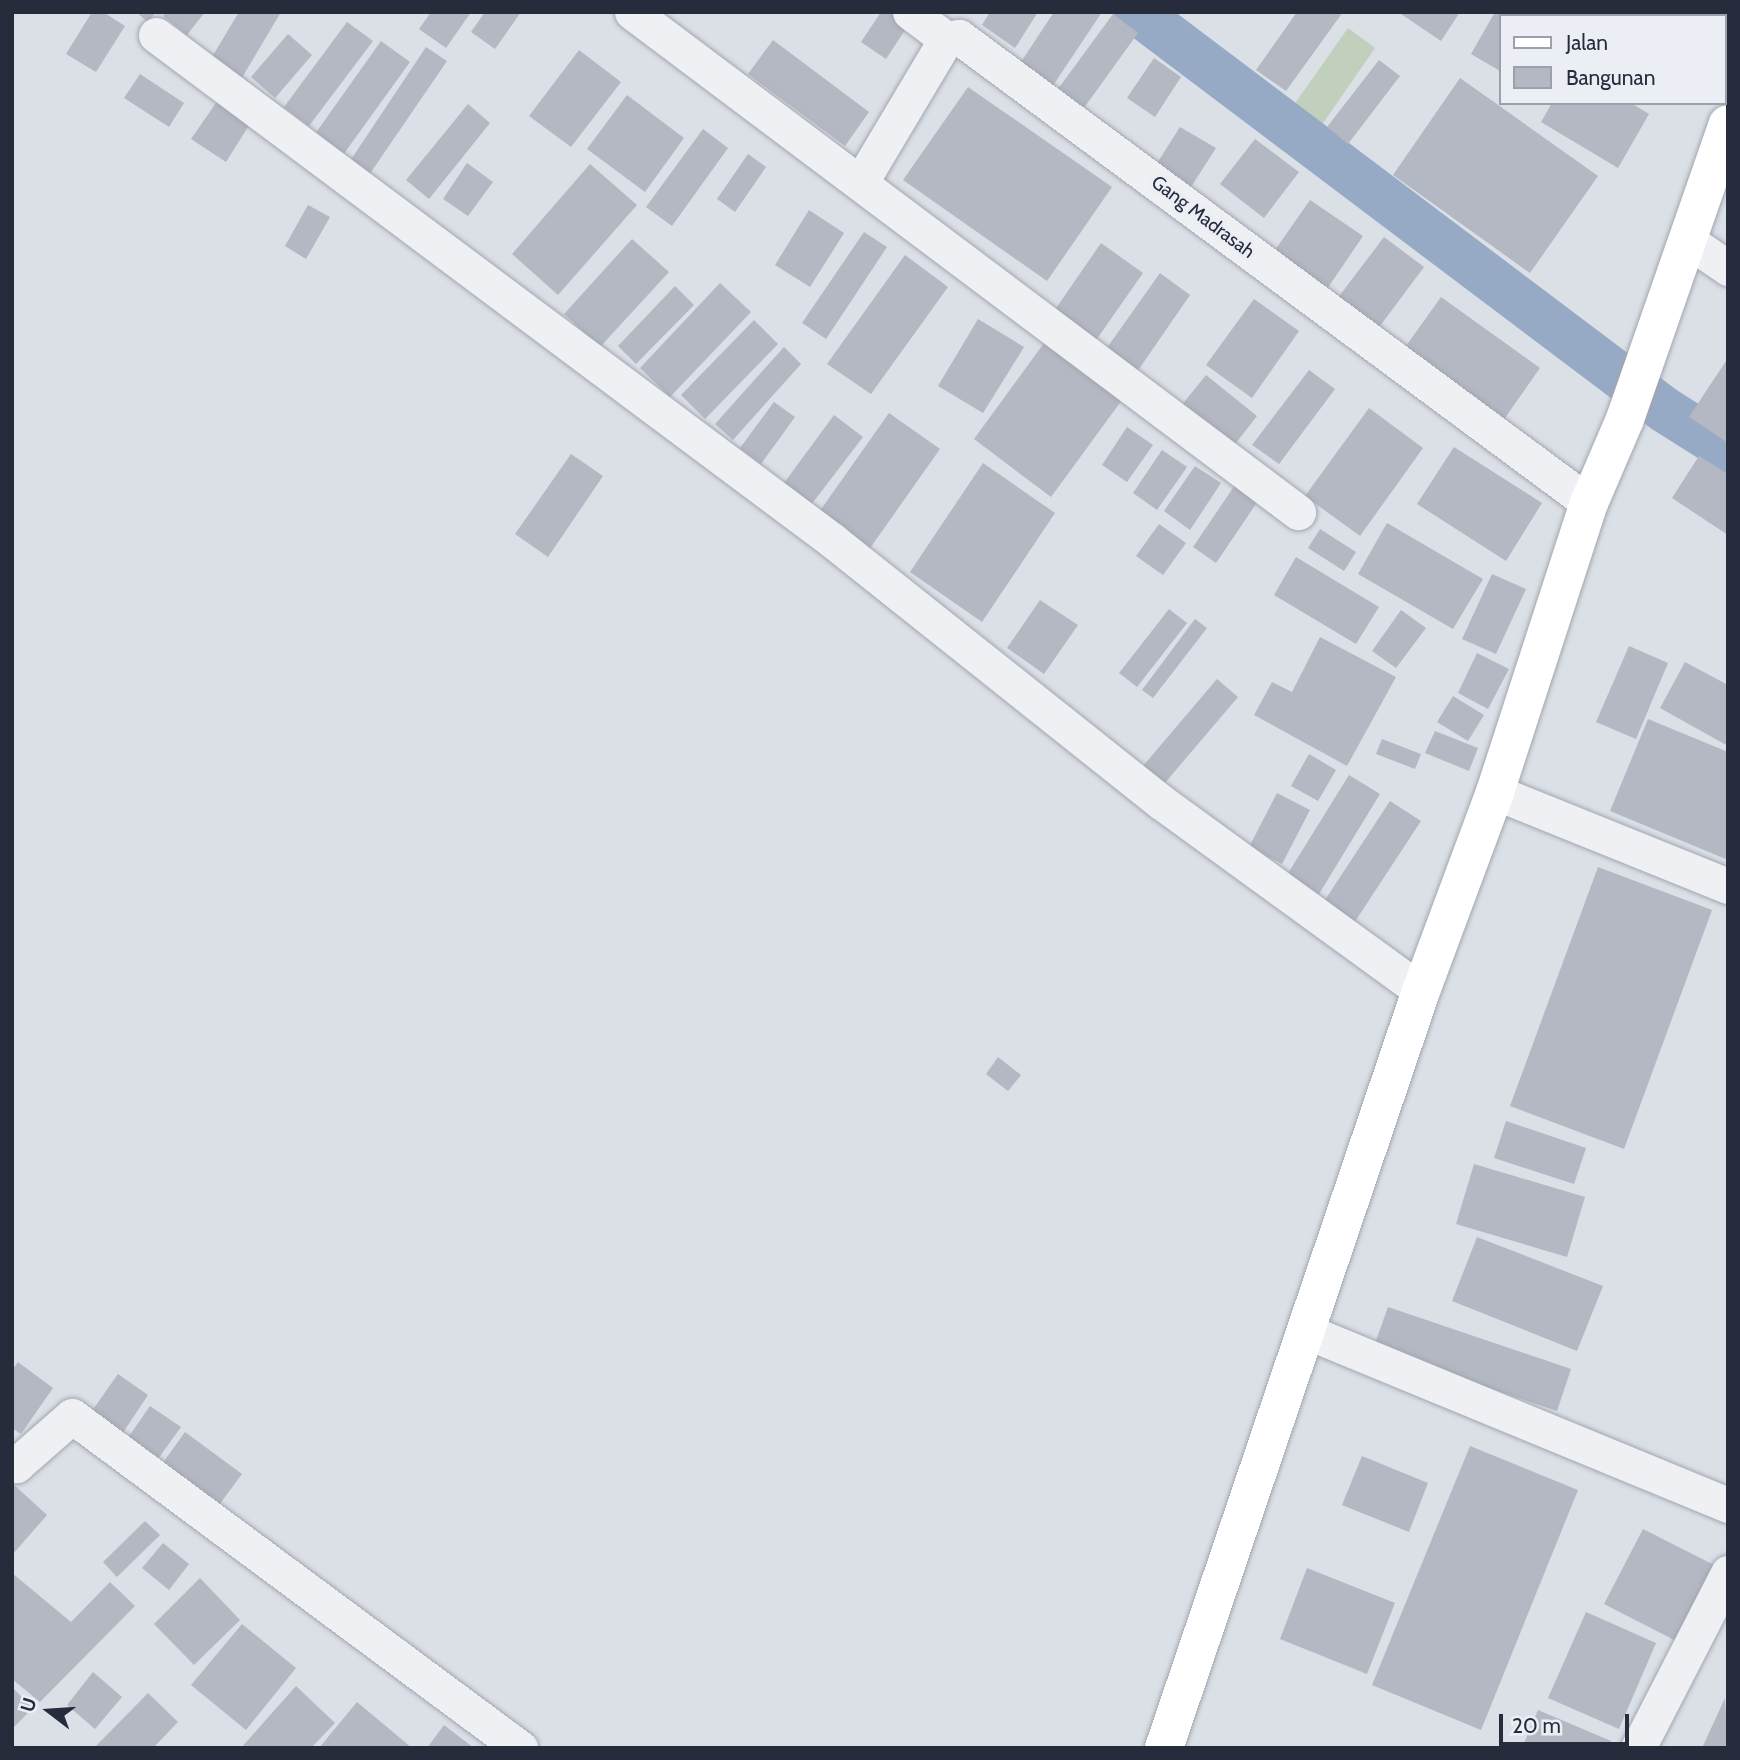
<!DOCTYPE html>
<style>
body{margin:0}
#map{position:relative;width:1740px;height:1760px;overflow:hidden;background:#dbdfe6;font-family:Cabin,sans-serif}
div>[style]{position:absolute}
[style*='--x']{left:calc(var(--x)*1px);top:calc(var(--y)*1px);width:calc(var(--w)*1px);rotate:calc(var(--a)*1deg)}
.green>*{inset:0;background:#c0d0bd}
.canal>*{height:46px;margin:-23px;padding:0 23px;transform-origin:23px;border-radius:23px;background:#96aac6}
.building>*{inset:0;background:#b3b8c2}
.roads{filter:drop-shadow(0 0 2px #a1a6b0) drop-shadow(0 0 2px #a1a6b0)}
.street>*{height:35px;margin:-17.5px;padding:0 17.5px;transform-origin:17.5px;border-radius:17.5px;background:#eef0f4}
.primary>*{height:38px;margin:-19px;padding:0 19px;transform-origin:19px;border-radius:19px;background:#fff}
span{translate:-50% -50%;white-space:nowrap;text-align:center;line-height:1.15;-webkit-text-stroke:7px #ebeef4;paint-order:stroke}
.street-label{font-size:19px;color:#262c3c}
.frame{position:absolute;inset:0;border:14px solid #262c3c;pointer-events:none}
.legend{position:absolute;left:1499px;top:14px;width:228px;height:91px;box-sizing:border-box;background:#ebeef4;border:2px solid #9ca0aa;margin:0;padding:9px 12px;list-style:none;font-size:21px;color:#262c3c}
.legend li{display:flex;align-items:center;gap:14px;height:35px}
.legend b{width:35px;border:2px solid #9ca0aa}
.north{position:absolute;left:14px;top:1676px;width:70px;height:70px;-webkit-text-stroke:5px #ebeef4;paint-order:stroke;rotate:287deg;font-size:19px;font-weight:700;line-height:28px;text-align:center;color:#262c3c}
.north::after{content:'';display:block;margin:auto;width:24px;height:32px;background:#262c3c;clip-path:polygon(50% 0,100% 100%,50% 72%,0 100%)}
.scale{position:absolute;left:1499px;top:1714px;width:130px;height:32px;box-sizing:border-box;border:4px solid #262c3c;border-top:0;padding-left:9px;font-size:21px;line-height:24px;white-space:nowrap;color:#262c3c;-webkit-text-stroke:5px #ebeef4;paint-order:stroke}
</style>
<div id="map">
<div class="green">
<div style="clip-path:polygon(1348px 28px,1375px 48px,1319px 129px,1291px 109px)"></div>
</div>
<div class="canal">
<div style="--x:1137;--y:12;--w:661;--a:37.01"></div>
<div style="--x:1665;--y:410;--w:75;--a:32.4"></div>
</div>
<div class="building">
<div style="clip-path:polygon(92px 12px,103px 12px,125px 26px,96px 72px,66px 54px)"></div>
<div style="clip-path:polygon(136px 12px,156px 12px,148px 22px)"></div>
<div style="clip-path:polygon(166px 12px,205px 12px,187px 35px,163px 16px)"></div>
<div style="clip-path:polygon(239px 12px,281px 12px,240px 81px,209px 62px)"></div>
<div style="clip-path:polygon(431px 12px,471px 12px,446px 48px,419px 29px)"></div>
<div style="clip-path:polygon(485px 12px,521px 12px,495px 49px,471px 32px)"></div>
<div style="clip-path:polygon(881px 12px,891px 12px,909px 24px,886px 59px,861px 42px)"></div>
<div style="clip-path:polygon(990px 12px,1038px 12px,1015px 48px,982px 25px)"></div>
<div style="clip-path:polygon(1054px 12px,1102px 12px,1052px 87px,1019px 65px)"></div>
<div style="clip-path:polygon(1297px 12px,1343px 12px,1286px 91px,1256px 70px)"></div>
<div style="clip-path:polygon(1398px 12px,1460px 12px,1441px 41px)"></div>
<div style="clip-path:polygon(1495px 12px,1563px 12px,1500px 16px,1500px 71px,1471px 54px)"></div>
<div style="clip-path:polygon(1581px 12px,1621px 12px,1580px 16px)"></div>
<div style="clip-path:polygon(1113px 14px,1138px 33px,1081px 112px,1055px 93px)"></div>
<div style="clip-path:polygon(347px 22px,373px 41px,309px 126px,284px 107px)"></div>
<div style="clip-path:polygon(288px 34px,312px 55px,275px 98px,251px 77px)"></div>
<div style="clip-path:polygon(773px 40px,869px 112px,845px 146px,748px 74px)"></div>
<div style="clip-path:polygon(381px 41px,410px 62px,343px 155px,315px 134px)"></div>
<div style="clip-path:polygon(426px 47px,447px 61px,369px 175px,350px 161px)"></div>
<div style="clip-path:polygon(579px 50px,621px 82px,571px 147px,529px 116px)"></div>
<div style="clip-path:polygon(1154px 58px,1181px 77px,1155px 117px,1127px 98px)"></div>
<div style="clip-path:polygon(1379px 60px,1400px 76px,1348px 144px,1327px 127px)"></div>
<div style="clip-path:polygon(140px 74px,184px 103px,169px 127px,124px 98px)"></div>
<div style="clip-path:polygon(1460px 78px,1598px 176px,1530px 273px,1393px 175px)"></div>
<div style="clip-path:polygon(968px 87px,1112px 187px,1047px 281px,903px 180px)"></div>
<div style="clip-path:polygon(627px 95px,684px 138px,645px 192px,587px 149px)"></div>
<div style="clip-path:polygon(218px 100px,251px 122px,226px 162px,191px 139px)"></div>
<div style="clip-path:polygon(1552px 103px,1631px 103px,1649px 114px,1618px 168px,1541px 122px)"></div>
<div style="clip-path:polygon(468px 104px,490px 123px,429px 199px,406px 180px)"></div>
<div style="clip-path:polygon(1180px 127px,1216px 148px,1189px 190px,1154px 168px)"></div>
<div style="clip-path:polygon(703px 129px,728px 148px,672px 226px,646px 207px)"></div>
<div style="clip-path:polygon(1255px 139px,1299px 172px,1264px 218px,1220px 184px)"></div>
<div style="clip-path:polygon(748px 154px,766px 167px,735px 212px,717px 199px)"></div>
<div style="clip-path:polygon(467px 163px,493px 182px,468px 216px,443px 199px)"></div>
<div style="clip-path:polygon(590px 164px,637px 205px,558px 295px,512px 254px)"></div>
<div style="clip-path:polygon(1310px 200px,1363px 236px,1327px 289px,1273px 253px)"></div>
<div style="clip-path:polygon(308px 205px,330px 217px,306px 259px,285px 246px)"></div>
<div style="clip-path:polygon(809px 210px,844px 233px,810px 287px,775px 265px)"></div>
<div style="clip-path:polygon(864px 232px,887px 247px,826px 339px,802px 323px)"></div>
<div style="clip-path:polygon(1384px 237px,1424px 267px,1377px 330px,1337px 299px)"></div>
<div style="clip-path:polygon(632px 239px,669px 272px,600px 347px,564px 314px)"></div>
<div style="clip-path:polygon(1101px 243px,1143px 273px,1092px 346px,1050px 317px)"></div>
<div style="clip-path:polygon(905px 255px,948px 287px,871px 394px,827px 364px)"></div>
<div style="clip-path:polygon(1160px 273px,1190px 295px,1130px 382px,1099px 359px)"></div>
<div style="clip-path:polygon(720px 283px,751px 312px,670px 397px,640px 368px)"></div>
<div style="clip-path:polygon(675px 286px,694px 305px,636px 364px,618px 346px)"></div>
<div style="clip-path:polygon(1441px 297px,1540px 368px,1500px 425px,1401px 353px)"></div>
<div style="clip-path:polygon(1254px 299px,1299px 331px,1252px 398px,1206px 365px)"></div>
<div style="clip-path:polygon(978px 319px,1024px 347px,983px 413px,938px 386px)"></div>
<div style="clip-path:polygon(754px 320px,778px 344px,705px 419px,681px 395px)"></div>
<div style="clip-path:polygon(1044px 343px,1122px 400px,1051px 497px,974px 439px)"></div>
<div style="clip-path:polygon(784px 347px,801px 364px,733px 440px,715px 424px)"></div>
<div style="clip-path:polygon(1728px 358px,1728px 443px,1689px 417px)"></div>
<div style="clip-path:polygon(1309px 370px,1335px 389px,1279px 464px,1252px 445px)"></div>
<div style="clip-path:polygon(1206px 375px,1257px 416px,1229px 452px,1177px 411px)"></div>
<div style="clip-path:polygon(774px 402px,795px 417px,761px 464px,740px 448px)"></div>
<div style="clip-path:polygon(1369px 408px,1423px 448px,1360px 536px,1305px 496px)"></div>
<div style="clip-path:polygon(889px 413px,940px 449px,868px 551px,817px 515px)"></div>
<div style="clip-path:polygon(834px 415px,863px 437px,811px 505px,784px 483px)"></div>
<div style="clip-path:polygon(1127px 427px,1153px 445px,1127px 482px,1102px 465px)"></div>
<div style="clip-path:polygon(1454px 447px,1542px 503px,1506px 561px,1417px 504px)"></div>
<div style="clip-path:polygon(1162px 450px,1187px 467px,1157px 510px,1133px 493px)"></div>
<div style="clip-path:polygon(571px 454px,603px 476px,548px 557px,515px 534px)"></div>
<div style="clip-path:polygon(1699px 456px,1728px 474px,1728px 535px,1672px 498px)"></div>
<div style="clip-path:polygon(983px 463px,1055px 513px,982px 622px,910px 572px)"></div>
<div style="clip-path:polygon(1195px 466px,1221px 483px,1190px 530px,1164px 511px)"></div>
<div style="clip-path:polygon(1237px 482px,1260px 498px,1216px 563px,1193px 547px)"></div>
<div style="clip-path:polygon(1387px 523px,1483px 579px,1453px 629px,1358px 574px)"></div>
<div style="clip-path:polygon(1159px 524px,1186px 543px,1163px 575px,1136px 556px)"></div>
<div style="clip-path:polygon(1320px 529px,1356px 552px,1344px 571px,1308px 548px)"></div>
<div style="clip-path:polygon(1296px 557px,1379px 607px,1356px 644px,1274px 595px)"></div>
<div style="clip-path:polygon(1492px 574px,1526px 589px,1496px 654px,1462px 639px)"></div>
<div style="clip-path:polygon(1040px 600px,1078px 625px,1044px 674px,1007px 648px)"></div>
<div style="clip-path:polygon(1169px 609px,1187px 623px,1137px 687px,1119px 673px)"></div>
<div style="clip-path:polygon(1401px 610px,1426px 628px,1396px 668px,1372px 651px)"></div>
<div style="clip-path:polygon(1195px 619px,1207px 628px,1153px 698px,1142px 690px)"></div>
<div style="clip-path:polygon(1320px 637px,1396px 677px,1347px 766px,1254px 715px,1272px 682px,1292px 692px)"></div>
<div style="clip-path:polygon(1629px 646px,1668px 663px,1636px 739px,1596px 722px)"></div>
<div style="clip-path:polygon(1477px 653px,1509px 669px,1488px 709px,1458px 693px)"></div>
<div style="clip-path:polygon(1685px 662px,1728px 685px,1728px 746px,1660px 708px)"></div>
<div style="clip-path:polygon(1217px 679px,1238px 697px,1164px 784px,1143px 766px)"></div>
<div style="clip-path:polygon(1453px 696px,1484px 715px,1468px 741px,1437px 722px)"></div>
<div style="clip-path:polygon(1648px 719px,1728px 752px,1728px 860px,1610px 811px)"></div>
<div style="clip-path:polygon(1435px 731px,1478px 748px,1469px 771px,1425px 753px)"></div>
<div style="clip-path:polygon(1382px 739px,1421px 754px,1415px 769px,1376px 754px)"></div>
<div style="clip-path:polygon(1309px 754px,1336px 770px,1318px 801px,1291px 786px)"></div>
<div style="clip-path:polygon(1349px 775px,1380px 794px,1319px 894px,1287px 875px)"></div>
<div style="clip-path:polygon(1277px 793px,1310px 810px,1282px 864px,1249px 847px)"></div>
<div style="clip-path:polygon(1390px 801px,1421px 821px,1354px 923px,1323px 903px)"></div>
<div style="clip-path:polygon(1598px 867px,1712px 910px,1624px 1149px,1510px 1106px)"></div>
<div style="clip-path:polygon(998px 1057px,1021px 1075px,1008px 1091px,986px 1074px)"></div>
<div style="clip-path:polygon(1506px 1121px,1586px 1148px,1574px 1184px,1494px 1158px)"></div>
<div style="clip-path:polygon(1474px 1164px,1585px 1197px,1567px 1257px,1456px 1224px)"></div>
<div style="clip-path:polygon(1477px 1237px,1603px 1286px,1577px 1351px,1452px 1301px)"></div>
<div style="clip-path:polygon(1388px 1307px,1571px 1369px,1557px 1411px,1373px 1349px)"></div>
<div style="clip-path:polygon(18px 1362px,53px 1388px,21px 1434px,12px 1428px,12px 1370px)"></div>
<div style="clip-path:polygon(118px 1374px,148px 1395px,118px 1440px,87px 1418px)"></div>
<div style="clip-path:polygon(150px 1406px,181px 1427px,155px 1463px,125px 1442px)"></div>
<div style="clip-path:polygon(185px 1432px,242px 1474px,213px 1513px,157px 1471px)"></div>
<div style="clip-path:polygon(1470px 1446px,1578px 1490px,1481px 1730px,1372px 1685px)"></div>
<div style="clip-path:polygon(1362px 1456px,1428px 1483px,1409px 1532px,1342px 1505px)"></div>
<div style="clip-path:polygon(12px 1483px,47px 1515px,12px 1555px)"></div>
<div style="clip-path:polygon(145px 1521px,160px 1535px,117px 1577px,103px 1562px)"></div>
<div style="clip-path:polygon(1643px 1529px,1722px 1569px,1684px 1645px,1604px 1604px)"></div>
<div style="clip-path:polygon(163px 1543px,189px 1564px,169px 1590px,142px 1568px)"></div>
<div style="clip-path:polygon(1307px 1568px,1395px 1603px,1367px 1674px,1280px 1639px)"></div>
<div style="clip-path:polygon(12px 1573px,71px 1622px,110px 1582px,135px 1606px,40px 1702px,12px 1679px)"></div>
<div style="clip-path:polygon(200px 1578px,240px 1620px,194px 1665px,154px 1624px)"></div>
<div style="clip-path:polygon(1586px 1612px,1656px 1643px,1619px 1729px,1548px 1698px)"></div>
<div style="clip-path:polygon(242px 1624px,296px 1668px,246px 1730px,191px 1685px)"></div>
<div style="clip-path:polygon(93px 1672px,122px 1697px,95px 1729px,67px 1705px)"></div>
<div style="clip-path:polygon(296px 1686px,335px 1723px,311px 1748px,241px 1748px)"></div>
<div style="clip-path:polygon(12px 1687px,33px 1708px,12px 1729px)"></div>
<div style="clip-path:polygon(148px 1693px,178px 1722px,153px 1748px,94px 1748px)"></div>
<div style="clip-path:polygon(1725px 1698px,1728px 1748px,1702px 1748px)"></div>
<div style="clip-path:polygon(357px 1702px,412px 1748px,319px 1748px)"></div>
<div style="clip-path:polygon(1538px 1710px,1611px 1741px,1608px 1748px,1522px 1748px)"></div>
<div style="clip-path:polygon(444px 1725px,474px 1748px,427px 1748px)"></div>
</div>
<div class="roads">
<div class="street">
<div style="--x:632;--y:12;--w:833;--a:36.9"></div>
<div style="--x:910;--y:12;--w:45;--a:36.9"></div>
<div style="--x:1677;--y:12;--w:7;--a:34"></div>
<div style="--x:156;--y:35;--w:845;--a:36.77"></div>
<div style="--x:833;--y:541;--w:419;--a:38.5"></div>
<div style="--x:1161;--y:802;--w:321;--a:36"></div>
<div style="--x:1724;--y:41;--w:4;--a:27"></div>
<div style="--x:862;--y:180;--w:164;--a:-59.2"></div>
<div style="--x:946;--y:39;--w:13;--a:-9"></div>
<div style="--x:959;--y:37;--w:784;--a:36.49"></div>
<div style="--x:1687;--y:240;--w:50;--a:34.3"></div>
<div style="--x:1495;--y:792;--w:251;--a:22"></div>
<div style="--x:1308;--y:1332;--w:454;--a:22.4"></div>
<div style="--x:12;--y:1461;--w:6;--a:45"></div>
<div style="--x:16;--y:1465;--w:74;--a:-41.2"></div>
<div style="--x:72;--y:1416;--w:558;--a:36.54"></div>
<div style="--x:1638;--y:1748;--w:197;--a:-62.8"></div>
</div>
<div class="primary">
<div style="--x:1164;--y:1748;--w:799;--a:-71.25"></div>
<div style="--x:1421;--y:991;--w:212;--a:-69.6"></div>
<div style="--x:1495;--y:792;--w:304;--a:-72"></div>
<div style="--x:1589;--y:503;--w:91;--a:-66.8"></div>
<div style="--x:1625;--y:419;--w:312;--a:-70.8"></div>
</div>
</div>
<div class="street-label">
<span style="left:1203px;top:217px;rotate:37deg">Gang Madrasah</span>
</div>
<div class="frame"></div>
<ul class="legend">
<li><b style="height:9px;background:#fff"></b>Jalan</li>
<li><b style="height:19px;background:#b3b8c2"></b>Bangunan</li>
</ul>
<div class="north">U</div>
<div class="scale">20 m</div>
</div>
